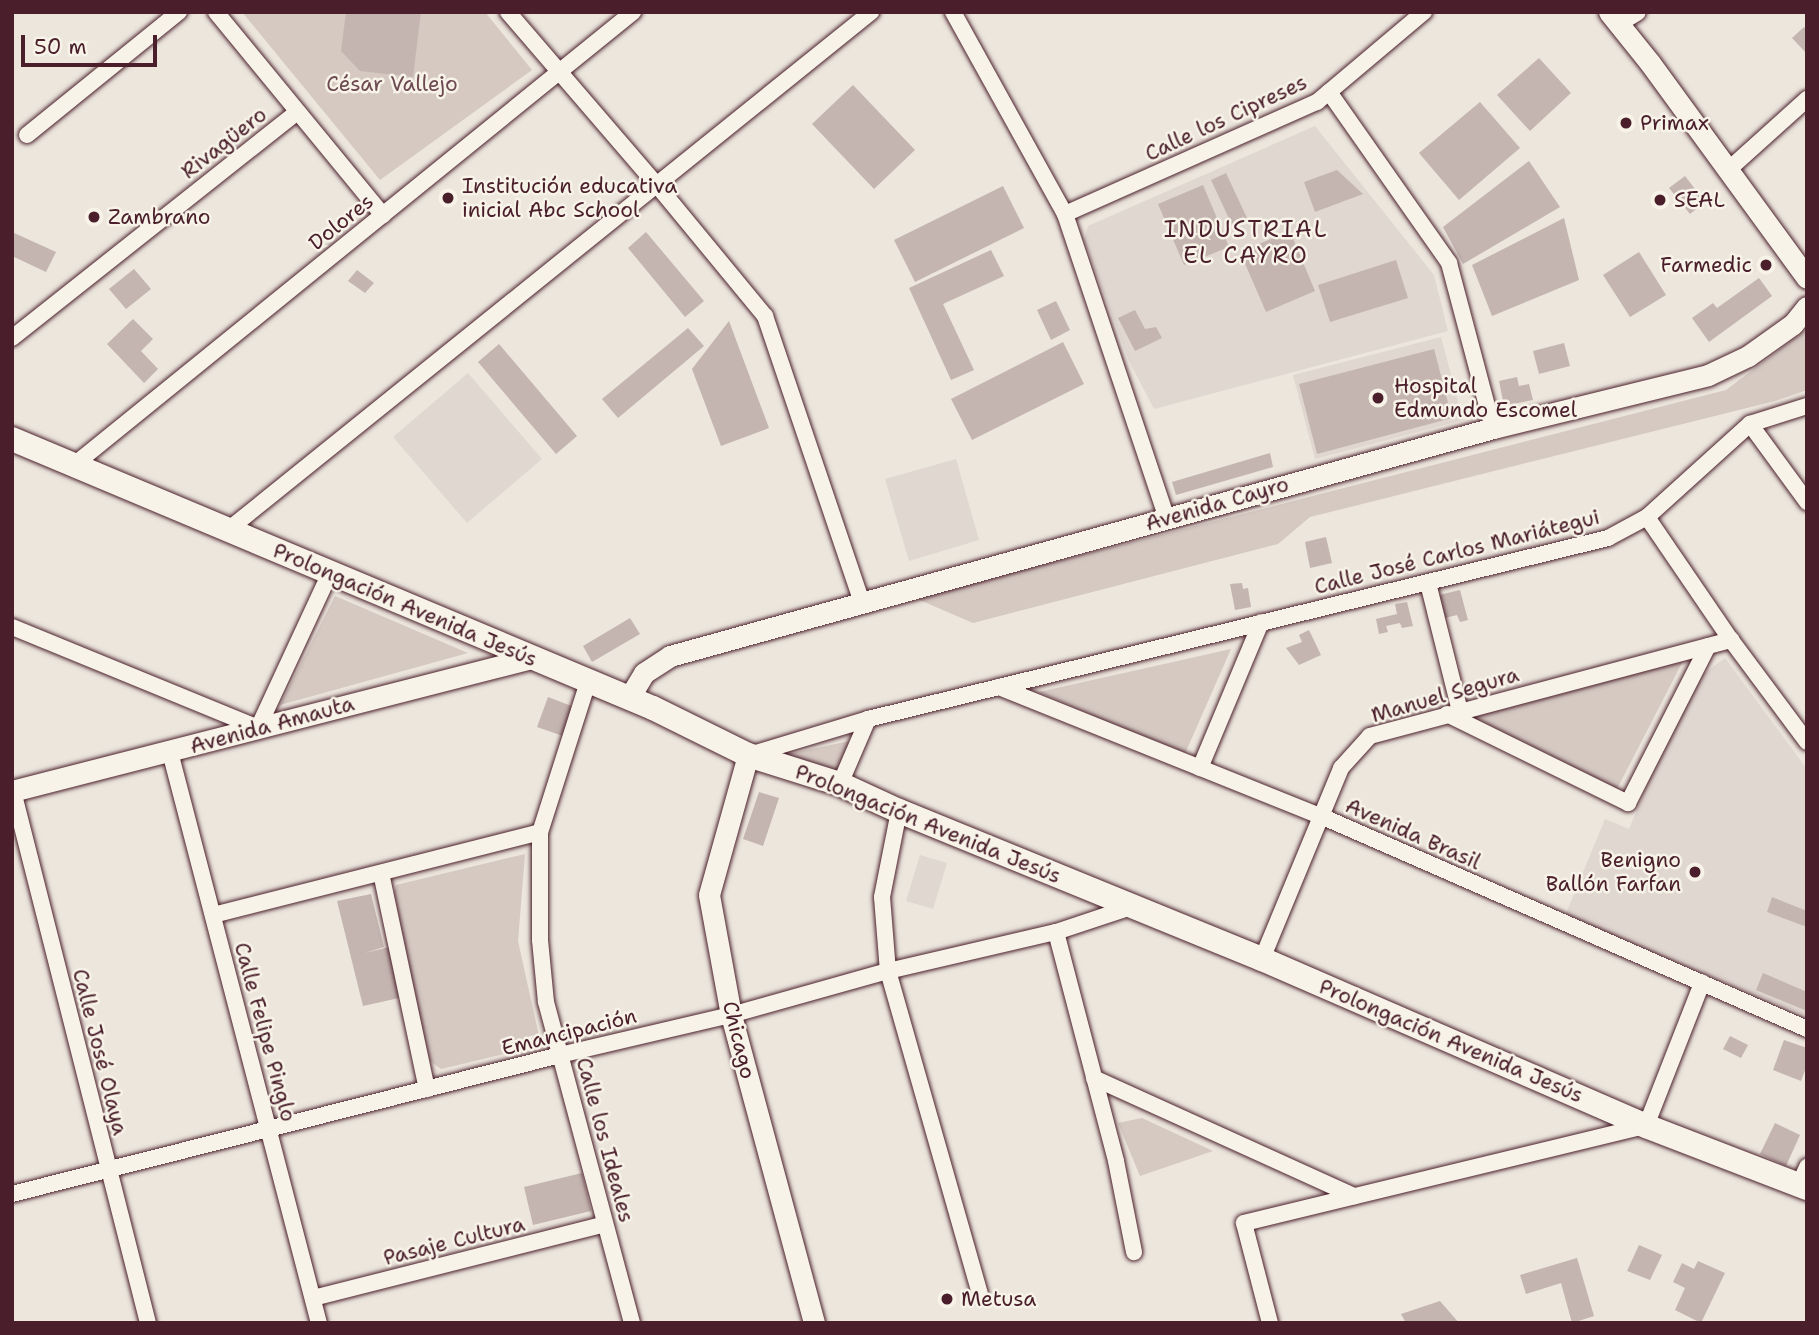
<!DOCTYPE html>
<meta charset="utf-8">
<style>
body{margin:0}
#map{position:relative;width:1819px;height:1335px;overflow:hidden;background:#ece6dd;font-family:"Shantell Sans",sans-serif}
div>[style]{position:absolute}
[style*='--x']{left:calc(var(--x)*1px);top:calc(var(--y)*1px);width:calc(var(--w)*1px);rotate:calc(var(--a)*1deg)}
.built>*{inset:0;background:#e0d7d0}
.green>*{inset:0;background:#d5c9c2}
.building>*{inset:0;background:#c4b5b0}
.roads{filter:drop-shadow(0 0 2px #4a1f2b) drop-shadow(0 0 2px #4a1f2b)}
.street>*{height:16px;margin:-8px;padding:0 8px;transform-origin:8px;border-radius:8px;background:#f7f3e8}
.secondary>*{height:21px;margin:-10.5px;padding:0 10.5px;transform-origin:10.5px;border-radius:10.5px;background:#f7f3e8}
.primary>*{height:24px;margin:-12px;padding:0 12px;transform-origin:12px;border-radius:12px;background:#f7f3e8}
.dots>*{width:19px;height:19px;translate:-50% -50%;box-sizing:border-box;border:4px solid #f7f3e8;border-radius:50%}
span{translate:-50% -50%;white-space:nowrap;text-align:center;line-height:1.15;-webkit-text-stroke:5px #f7f3e8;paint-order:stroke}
.park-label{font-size:21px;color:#6d4a51}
.street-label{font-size:21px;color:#4a1f2b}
.poi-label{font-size:21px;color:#4a1f2b}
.left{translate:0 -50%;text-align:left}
.right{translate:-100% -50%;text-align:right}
.neighbourhood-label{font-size:23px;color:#4a1f2b;letter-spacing:2px}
.frame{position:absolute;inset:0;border:14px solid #4a1f2b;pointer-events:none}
.scale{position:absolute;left:21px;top:35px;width:136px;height:32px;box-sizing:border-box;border:4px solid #4a1f2b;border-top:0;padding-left:9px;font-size:21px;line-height:24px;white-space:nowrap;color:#4a1f2b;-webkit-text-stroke:5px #f7f3e8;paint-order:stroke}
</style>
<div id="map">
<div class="built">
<div style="clip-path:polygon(1315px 126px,1434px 275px,1448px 331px,1154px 409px,1129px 361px,1084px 240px,1088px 226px)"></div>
<div style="clip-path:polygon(1441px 337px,1463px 420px,1315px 459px,1293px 375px)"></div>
<div style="clip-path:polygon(468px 373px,542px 459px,467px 523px,393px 437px)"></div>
<div style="clip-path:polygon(956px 459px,979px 540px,909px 561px,885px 479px)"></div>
<div style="clip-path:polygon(1725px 658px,1807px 769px,1807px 1016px,1565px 916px,1605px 819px,1629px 829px,1690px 684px)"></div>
<div style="clip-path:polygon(920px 855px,947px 863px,933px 909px,906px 901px)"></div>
</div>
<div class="green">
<div style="clip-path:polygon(242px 12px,485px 12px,532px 70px,380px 180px)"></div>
<div style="clip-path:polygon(1807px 329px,1807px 390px,1775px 401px,1310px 517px,1278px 544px,973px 623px,915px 598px,1726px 390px)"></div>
<div style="clip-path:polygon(335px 596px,468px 653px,280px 705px)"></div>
<div style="clip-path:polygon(1231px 649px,1184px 756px,1039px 692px)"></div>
<div style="clip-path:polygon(1685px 657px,1617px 789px,1471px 716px)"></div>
<div style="clip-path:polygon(850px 741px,842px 777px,783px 755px)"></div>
<div style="clip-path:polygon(525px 854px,518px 941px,541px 1045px,441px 1069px,430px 1061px,392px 900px,396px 885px)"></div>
<div style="clip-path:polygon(1142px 1118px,1213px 1151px,1140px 1176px,1118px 1123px)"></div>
</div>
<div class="building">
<div style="clip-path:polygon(346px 12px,421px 12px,413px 77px,360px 71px,341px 51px)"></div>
<div style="clip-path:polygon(1804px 27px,1807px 30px,1807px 54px,1792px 38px)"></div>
<div style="clip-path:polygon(1539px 58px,1571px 93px,1530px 131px,1497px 95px)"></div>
<div style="clip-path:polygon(853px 85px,915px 150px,874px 189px,812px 124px)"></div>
<div style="clip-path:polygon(1480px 102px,1520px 148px,1459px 200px,1419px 153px)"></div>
<div style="clip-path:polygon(1529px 161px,1560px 207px,1463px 264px,1443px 227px)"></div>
<div style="clip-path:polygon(1337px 170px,1363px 194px,1315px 212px,1304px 182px)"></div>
<div style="clip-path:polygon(1226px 173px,1247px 218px,1232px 225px,1211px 180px)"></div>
<div style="clip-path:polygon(1685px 176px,1705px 202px,1690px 214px,1669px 188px)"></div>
<div style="clip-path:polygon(1203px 185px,1229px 247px,1184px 265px,1158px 204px)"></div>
<div style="clip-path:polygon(1003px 186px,1024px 228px,915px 282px,894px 240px)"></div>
<div style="clip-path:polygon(1564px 218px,1579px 280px,1492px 316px,1472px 265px)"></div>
<div style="clip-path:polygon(1290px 231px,1315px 291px,1266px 312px,1240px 252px)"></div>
<div style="clip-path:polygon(12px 232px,56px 252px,46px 272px,12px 256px)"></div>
<div style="clip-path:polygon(646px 232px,704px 301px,685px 317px,628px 248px)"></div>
<div style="clip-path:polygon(991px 250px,1004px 276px,943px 304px,974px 370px,951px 380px,909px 288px)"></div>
<div style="clip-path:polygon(1639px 252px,1666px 295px,1630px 317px,1603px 275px)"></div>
<div style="clip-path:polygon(1396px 260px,1408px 298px,1330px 322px,1318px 285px)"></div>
<div style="clip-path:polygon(134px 269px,151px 289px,126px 309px,109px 289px)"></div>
<div style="clip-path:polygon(357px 270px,374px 283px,365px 293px,348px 281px)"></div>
<div style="clip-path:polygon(1759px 278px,1772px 296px,1709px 342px,1692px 318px,1713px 303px,1717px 308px)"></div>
<div style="clip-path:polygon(1056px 301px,1070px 330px,1051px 340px,1037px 310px)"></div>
<div style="clip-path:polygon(1135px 310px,1145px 329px,1156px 327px,1162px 338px,1135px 351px,1118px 318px)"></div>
<div style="clip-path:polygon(133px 319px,153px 339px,141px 351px,158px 369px,144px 383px,107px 344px)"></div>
<div style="clip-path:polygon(729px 321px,769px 428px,721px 446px,692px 369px)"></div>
<div style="clip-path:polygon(688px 328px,704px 346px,618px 418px,602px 399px)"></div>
<div style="clip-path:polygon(1063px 342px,1084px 384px,972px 440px,951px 399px)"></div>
<div style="clip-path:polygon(1564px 343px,1570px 366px,1539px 374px,1533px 351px)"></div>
<div style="clip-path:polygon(499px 344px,577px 436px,556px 454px,478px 362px)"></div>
<div style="clip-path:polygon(1434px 349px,1452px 418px,1317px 454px,1299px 384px)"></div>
<div style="clip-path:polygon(1517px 377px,1519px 386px,1529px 384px,1533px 400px,1504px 406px,1499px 381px)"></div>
<div style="clip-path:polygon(1270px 453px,1273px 467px,1176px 495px,1172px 482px)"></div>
<div style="clip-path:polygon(1326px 537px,1332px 563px,1310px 568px,1305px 542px)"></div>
<div style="clip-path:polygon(1242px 583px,1243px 589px,1248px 588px,1251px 607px,1235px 610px,1230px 584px)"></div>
<div style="clip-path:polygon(1460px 590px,1468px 620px,1460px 622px,1457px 615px,1445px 618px,1439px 595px)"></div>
<div style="clip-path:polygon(1407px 602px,1413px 626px,1402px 628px,1400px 623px,1386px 626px,1388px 632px,1379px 634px,1376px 619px,1397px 614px,1395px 604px)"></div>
<div style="clip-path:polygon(630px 618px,640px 634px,592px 662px,583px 646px)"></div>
<div style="clip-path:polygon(1309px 630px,1321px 655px,1299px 665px,1286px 648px,1302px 642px,1299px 635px)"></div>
<div style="clip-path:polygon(548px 697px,574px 707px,563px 736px,537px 727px)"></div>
<div style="clip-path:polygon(759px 792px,779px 798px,763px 846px,743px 839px)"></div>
<div style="clip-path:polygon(371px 894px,384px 947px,365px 953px,389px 947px,399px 998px,363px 1006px,337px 901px)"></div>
<div style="clip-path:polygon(1772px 897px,1807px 911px,1807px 927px,1767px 912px)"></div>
<div style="clip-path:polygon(1763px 973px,1807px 992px,1807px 1011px,1756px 990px)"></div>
<div style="clip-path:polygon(1730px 1036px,1748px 1045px,1741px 1058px,1723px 1049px)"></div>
<div style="clip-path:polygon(1784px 1040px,1807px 1048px,1807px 1065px,1801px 1081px,1773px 1070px)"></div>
<div style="clip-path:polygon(1775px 1123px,1800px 1135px,1786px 1166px,1760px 1154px)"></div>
<div style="clip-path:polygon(582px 1173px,591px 1211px,533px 1225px,524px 1187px)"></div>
<div style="clip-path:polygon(1639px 1245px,1662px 1255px,1650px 1280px,1627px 1271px)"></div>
<div style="clip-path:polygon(1577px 1258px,1594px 1316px,1572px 1323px,1561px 1283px,1526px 1294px,1520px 1275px)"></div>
<div style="clip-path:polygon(1698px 1261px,1725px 1273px,1701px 1323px,1675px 1310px,1685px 1288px,1673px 1282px,1682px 1263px,1694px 1269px)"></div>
<div style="clip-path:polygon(1440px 1301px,1459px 1323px,1406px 1323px,1401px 1314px)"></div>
</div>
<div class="roads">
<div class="street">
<div style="--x:216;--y:12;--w:263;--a:50.6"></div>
<div style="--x:508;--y:12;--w:228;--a:49.3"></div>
<div style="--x:657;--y:185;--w:170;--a:50.5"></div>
<div style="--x:765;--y:316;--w:303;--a:71.3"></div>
<div style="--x:953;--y:12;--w:231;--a:61"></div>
<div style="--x:1065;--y:214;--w:322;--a:71.5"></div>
<div style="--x:1619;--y:24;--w:22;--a:-32"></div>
<div style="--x:1329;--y:92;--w:209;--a:54.9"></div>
<div style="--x:1449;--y:263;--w:171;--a:75.1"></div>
<div style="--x:27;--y:135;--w:196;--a:-39"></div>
<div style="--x:1727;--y:171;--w:108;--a:-42"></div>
<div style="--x:1065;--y:214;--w:276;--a:-24"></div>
<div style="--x:1317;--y:102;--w:140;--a:-40.1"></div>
<div style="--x:12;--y:338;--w:364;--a:-38.4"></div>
<div style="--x:1750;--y:424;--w:97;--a:53.8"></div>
<div style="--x:74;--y:465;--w:720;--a:-39.02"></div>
<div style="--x:1647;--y:517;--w:149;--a:55.7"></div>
<div style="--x:1731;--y:640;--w:127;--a:53.3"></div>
<div style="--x:228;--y:530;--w:826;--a:-38.85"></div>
<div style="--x:1428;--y:583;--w:132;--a:76"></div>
<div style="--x:12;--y:627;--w:266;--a:22.3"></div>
<div style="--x:258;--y:728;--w:171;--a:-65.1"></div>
<div style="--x:588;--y:682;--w:157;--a:107.7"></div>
<div style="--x:540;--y:832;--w:108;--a:90"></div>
<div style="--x:540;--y:940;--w:62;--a:84.5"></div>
<div style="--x:546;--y:1002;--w:332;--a:75"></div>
<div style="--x:999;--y:687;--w:349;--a:21.9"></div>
<div style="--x:1323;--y:817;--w:528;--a:23.65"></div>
<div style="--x:1447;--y:714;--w:202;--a:26.2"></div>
<div style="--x:1628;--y:803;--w:176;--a:-63"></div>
<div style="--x:170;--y:752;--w:590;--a:75.38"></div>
<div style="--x:749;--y:755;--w:124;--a:-16.8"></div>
<div style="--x:868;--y:719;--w:762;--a:-13.74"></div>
<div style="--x:1608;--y:538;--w:44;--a:-28.3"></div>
<div style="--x:1647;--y:517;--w:139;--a:-42.1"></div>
<div style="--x:1750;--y:424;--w:60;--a:-17.5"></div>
<div style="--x:1200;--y:768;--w:158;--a:-67.3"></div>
<div style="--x:840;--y:784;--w:71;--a:-66.7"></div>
<div style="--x:13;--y:791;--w:549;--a:75.76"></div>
<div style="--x:899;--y:811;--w:88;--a:101.2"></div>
<div style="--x:882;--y:897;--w:74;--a:85.4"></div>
<div style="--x:888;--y:971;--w:335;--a:74.1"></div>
<div style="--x:381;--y:873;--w:221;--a:78"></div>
<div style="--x:213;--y:915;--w:337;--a:-14.2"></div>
<div style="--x:1056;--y:932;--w:237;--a:75.3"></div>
<div style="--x:1116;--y:1161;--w:93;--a:78.8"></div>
<div style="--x:1262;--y:959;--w:207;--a:-67.5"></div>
<div style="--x:1341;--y:768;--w:43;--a:-47.8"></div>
<div style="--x:1370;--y:736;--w:374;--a:-14.9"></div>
<div style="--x:1094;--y:1078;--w:286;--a:24.4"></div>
<div style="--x:1799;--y:1185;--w:20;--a:-66"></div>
<div style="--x:12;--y:1194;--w:565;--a:-14.23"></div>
<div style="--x:560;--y:1055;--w:176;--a:-13.2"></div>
<div style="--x:731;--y:1015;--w:163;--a:-15.7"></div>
<div style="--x:888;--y:971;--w:172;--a:-13.1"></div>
<div style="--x:1056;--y:932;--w:82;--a:-18.4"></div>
<div style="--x:313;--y:1298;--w:301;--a:-14.2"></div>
<div style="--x:1270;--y:1323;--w:103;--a:-104.6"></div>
<div style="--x:1244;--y:1223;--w:414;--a:-13.6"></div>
<div style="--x:1646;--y:1126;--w:154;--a:-68.6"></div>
</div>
<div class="secondary">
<div style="--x:1609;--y:12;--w:65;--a:51.2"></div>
<div style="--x:1650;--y:63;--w:266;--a:53.9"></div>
<div style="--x:629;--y:698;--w:29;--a:-59"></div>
<div style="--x:644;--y:673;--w:31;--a:-33"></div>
<div style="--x:670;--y:656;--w:854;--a:-15.48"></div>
<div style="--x:1493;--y:428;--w:221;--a:-13.8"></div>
<div style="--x:1708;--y:375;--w:44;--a:-25.4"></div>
<div style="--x:1748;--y:356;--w:55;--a:-35.4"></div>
<div style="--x:1793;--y:324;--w:22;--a:-51"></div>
<div style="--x:748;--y:755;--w:145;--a:105.6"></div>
<div style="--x:709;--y:895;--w:122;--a:79.6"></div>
<div style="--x:731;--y:1015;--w:319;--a:74.9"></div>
<div style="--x:12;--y:791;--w:536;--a:-14.37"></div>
</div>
<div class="primary">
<div style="--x:12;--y:439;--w:695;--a:22.77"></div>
<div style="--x:653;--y:708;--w:106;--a:26.3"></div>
<div style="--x:748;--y:755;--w:96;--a:17.5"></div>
<div style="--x:840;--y:784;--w:65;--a:24.6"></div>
<div style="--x:899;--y:811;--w:392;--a:22.2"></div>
<div style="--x:1262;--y:959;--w:419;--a:23.5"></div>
<div style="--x:1646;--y:1126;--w:173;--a:21.1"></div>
</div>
</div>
<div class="dots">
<div style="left:1626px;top:123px;background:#4a1f2b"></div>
<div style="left:448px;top:198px;background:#4a1f2b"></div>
<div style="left:1660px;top:200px;background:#4a1f2b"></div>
<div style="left:94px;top:217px;background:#4a1f2b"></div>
<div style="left:1766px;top:265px;background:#4a1f2b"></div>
<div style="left:1378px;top:398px;background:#4a1f2b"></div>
<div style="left:1695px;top:872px;background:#4a1f2b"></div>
<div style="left:947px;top:1299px;background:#4a1f2b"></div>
</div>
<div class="park-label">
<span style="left:392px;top:84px">César Vallejo</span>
</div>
<div class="street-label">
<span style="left:1226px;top:118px;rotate:-25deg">Calle los Cipreses</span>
<span style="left:224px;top:143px;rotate:-38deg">Rivagüero</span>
<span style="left:341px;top:222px;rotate:-39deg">Dolores</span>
<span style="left:1217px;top:504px;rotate:-16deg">Avenida Cayro</span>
<span style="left:1457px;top:552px;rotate:-14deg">Calle José Carlos Mariátegui</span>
<span style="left:405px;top:605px;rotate:23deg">Prolongación Avenida Jesús</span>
<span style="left:1445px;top:695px;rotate:-16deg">Manuel Segura</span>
<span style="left:272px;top:725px;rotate:-15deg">Avenida Amauta</span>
<span style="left:928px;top:824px;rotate:22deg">Prolongación Avenida Jesús</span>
<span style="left:1413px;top:834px;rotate:24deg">Avenida Brasil</span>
<span style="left:265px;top:1032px;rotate:75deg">Calle Felipe Pinglo</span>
<span style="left:569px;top:1032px;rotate:-14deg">Emancipación</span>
<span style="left:739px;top:1040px;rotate:76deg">Chicago</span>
<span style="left:1451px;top:1041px;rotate:23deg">Prolongación Avenida Jesús</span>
<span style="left:100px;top:1052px;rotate:76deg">Calle José Olaya</span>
<span style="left:605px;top:1140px;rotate:75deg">Calle los Ideales</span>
<span style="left:454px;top:1241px;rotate:-14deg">Pasaje Cultura</span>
</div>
<div class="poi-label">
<span class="left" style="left:1640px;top:123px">Primax</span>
<span class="left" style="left:462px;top:198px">Institución educativa<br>inicial Abc School</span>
<span class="left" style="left:1674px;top:200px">SEAL</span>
<span class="left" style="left:108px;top:217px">Zambrano</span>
<span class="right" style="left:1752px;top:265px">Farmedic</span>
<span class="left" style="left:1394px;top:398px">Hospital<br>Edmundo Escomel</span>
<span class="right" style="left:1681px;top:872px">Benigno<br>Ballón Farfan</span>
<span class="left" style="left:961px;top:1299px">Metusa</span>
</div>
<div class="neighbourhood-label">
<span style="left:1246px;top:242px">INDUSTRIAL<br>EL CAYRO</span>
</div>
<div class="frame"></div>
<div class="scale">50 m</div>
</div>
